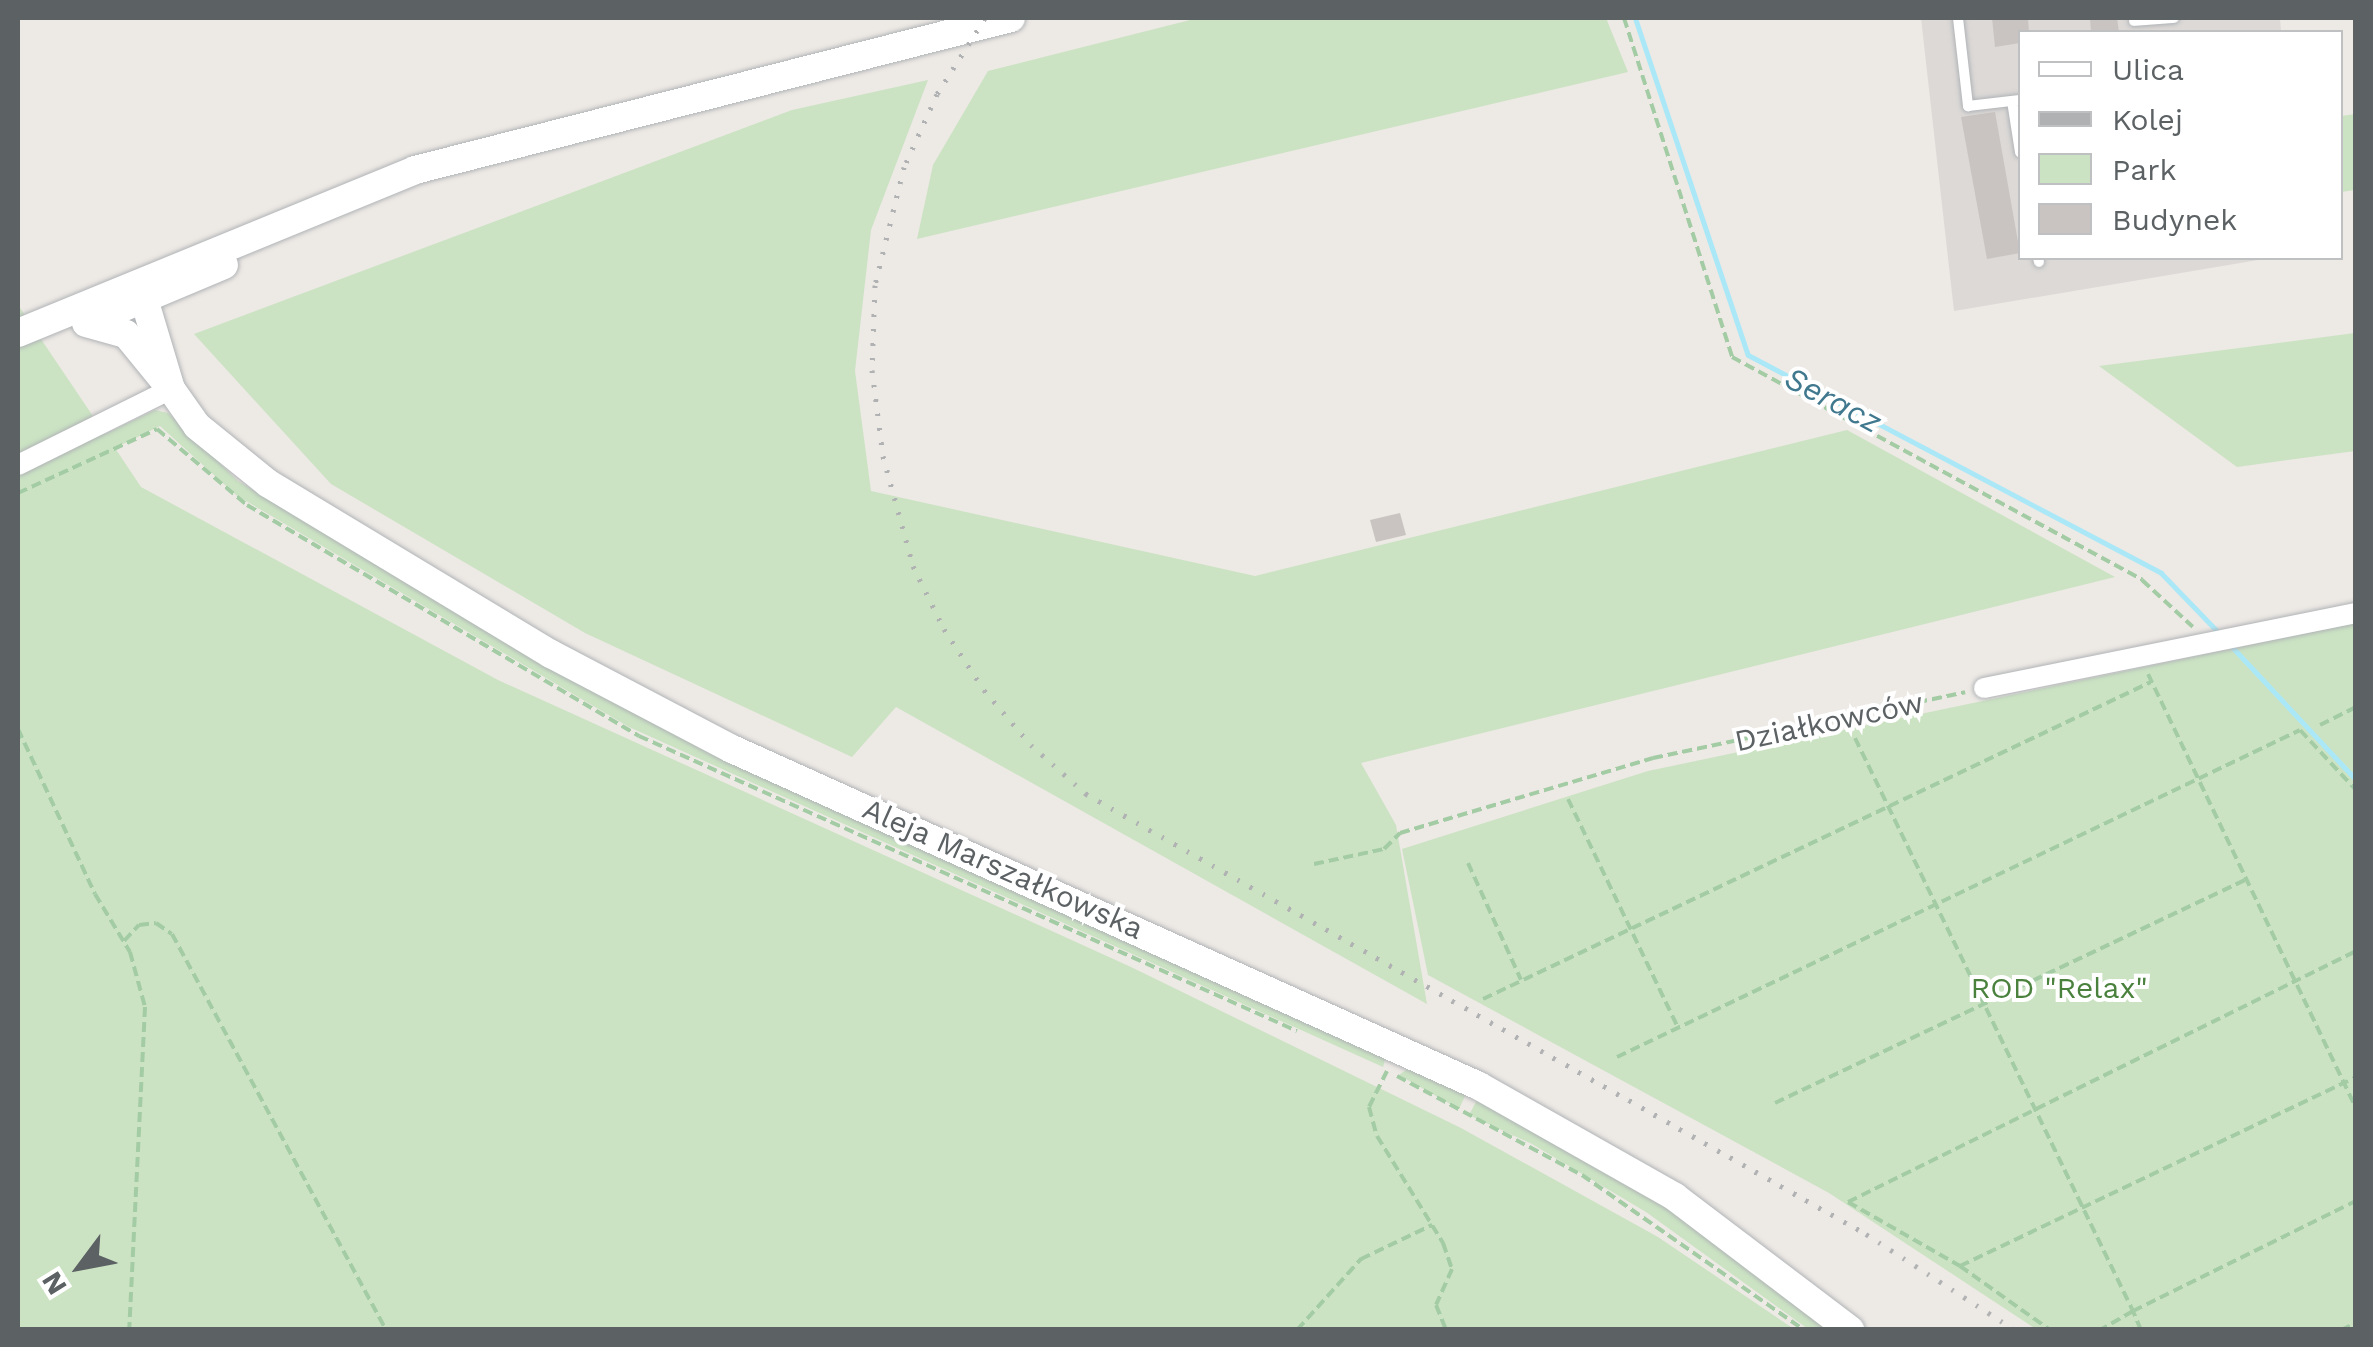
<!DOCTYPE html>
<meta charset="utf-8">
<style>
body{margin:0}
#map{position:relative;width:2373px;height:1347px;overflow:hidden;background:#ede9e5;font-family:"Work Sans",sans-serif}
div>[style]{position:absolute}
[style*='--x']{left:calc(var(--x)*1px);top:calc(var(--y)*1px);width:calc(var(--w)*1px);rotate:calc(var(--a)*1deg)}
.industrial>*{inset:0;background:#dcd9d7}
.green>*{inset:0;background:#cbe3c3}
.stream>*{height:5px;margin:-2.5px;padding:0 2.5px;transform-origin:2.5px;border-radius:2.5px;background:#abe8f7}
.building>*{inset:0;background:#c9c4c1}
.path>*{height:4px;margin-top:-2px;transform-origin:0;background:repeating-linear-gradient(90deg,#a3cca5 0 10px,transparent 0 15px)}
.roads{filter:drop-shadow(0 0 2px #b0b3b6) drop-shadow(0 0 2px #b0b3b6)}
.service>*{height:10px;margin:-5px;padding:0 5px;transform-origin:5px;border-radius:5px;background:#fff}
.minor>*{height:20px;margin:-10px;padding:0 10px;transform-origin:10px;border-radius:10px;background:#fff}
.secondary>*{height:28px;margin:-14px;padding:0 14px;transform-origin:14px;border-radius:14px;background:#fff}
.rail>*{height:5px;margin-top:-2.5px;transform-origin:0;background:repeating-linear-gradient(90deg,#b0b1b2 0 2.5px,transparent 0 14.5px)}
span{translate:-50% -50%;white-space:nowrap;text-align:center;line-height:1.15;-webkit-text-stroke:8px #fff;paint-order:stroke}
.street-label{font-size:30px;color:#5c6164}
.park-label{font-size:30px;color:#4a823d}
.water-label{font-size:32px;color:#40788e;font-style:italic}
.frame{position:absolute;inset:0;border:20px solid #5c6164;pointer-events:none}
.legend{position:absolute;left:2018px;top:30px;width:325px;height:230px;box-sizing:border-box;background:#fff;border:2px solid #bec0c1;margin:0;padding:12px 18px;list-style:none;font-size:30px;color:#5c6164}
.legend li{display:flex;align-items:center;gap:20px;height:50px}
.legend b{width:50px;border:2px solid #bec0c1}
.north{position:absolute;left:30px;top:1217px;width:100px;height:100px;-webkit-text-stroke:8px #fff;paint-order:stroke;rotate:238deg;font-size:28px;font-weight:700;line-height:40px;text-align:center;color:#5c6164}
.north::after{content:'';display:block;margin:auto;width:35px;height:45px;background:#5c6164;clip-path:polygon(50% 0,100% 100%,50% 72%,0 100%)}
</style>
<div id="map">
<div class="industrial">
<div style="clip-path:polygon(1921px 18px,2280px 18px,2281px 32px,2020px 32px,2020px 258px,2270px 258px,1954px 311px)"></div>
</div>
<div class="green">
<div style="clip-path:polygon(1198px 18px,1606px 18px,1628px 72px,917px 239px,933px 165px,988px 71px)"></div>
<div style="clip-path:polygon(928px 80px,871px 230px,855px 371px,871px 491px,1255px 576px,1847px 430px,2115px 577px,1361px 763px,1396px 825px,1427px 1004px,896px 707px,852px 757px,585px 633px,331px 484px,194px 334px,792px 110px)"></div>
<div style="clip-path:polygon(2355px 114px,2355px 190px,2341px 192px,2341px 116px)"></div>
<div style="clip-path:polygon(18px 305px,105px 434px,155px 410px,168px 413px,238px 481px,602px 697px,1386px 1057px,1383px 1067px,629px 727px,236px 495px,160px 426px,115px 448px,141px 487px,498px 680px,1131px 967px,1461px 1128px,1658px 1237px,1794px 1329px,18px 1329px)"></div>
<div style="clip-path:polygon(2355px 333px,2355px 451px,2237px 467px,2099px 366px)"></div>
<div style="clip-path:polygon(2355px 623px,2355px 1329px,2036px 1329px,1829px 1193px,1428px 975px,1402px 849px,1648px 771px)"></div>
<div style="clip-path:polygon(1410px 1067px,1466px 1094px,1459px 1109px,1399px 1075px)"></div>
<div style="clip-path:polygon(1477px 1100px,1685px 1219px,1833px 1329px,1808px 1329px,1646px 1212px,1532px 1144px,1469px 1115px)"></div>
</div>
<div class="stream">
<div style="--x:1635;--y:18;--w:355;--a:71.5"></div>
<div style="--x:1748;--y:355;--w:467;--a:27.8"></div>
<div style="--x:2161;--y:573;--w:82;--a:46"></div>
<div style="--x:2233;--y:648;--w:180;--a:47"></div>
</div>
<div class="building">
<div style="clip-path:polygon(1992px 18px,2028px 18px,2029px 32px,2020px 32px,2020px 43px,1995px 47px)"></div>
<div style="clip-path:polygon(2090px 18px,2117px 18px,2119px 32px,2091px 32px)"></div>
<div style="clip-path:polygon(1995px 112px,2020px 253px,1987px 259px,1961px 117px)"></div>
<div style="clip-path:polygon(1400px 513px,1406px 535px,1376px 542px,1370px 520px)"></div>
</div>
<div class="path">
<div style="--x:1624;--y:18;--w:356;--a:72.3"></div>
<div style="--x:1732;--y:357;--w:467;--a:28.5"></div>
<div style="--x:2142;--y:580;--w:69;--a:42.7"></div>
<div style="--x:18;--y:493;--w:153;--a:-24.7"></div>
<div style="--x:157;--y:429;--w:118;--a:40.2"></div>
<div style="--x:247;--y:505;--w:455;--a:30.5"></div>
<div style="--x:639;--y:736;--w:721;--a:24.15"></div>
<div style="--x:2148;--y:674;--w:482;--a:64.4"></div>
<div style="--x:2320;--y:725;--w:40;--a:-26.6"></div>
<div style="--x:18;--y:729;--w:182;--a:65"></div>
<div style="--x:95;--y:894;--w:68;--a:58.9"></div>
<div style="--x:130;--y:952;--w:57;--a:74.7"></div>
<div style="--x:145;--y:1007;--w:323;--a:92.8"></div>
<div style="--x:1855;--y:738;--w:637;--a:64.12"></div>
<div style="--x:2133;--y:1311;--w:38;--a:150"></div>
<div style="--x:1568;--y:799;--w:254;--a:64.3"></div>
<div style="--x:1468;--y:863;--w:128;--a:65.6"></div>
<div style="--x:1314;--y:864;--w:72;--a:-12.1"></div>
<div style="--x:1384;--y:849;--w:23;--a:-45"></div>
<div style="--x:1400;--y:833;--w:264;--a:-16.5"></div>
<div style="--x:1653;--y:758;--w:319;--a:-11.9"></div>
<div style="--x:124;--y:941;--w:22;--a:-47"></div>
<div style="--x:139;--y:925;--w:17;--a:-7"></div>
<div style="--x:156;--y:923;--w:19;--a:35"></div>
<div style="--x:172;--y:934;--w:450;--a:61.6"></div>
<div style="--x:1483;--y:999;--w:739;--a:-25.39"></div>
<div style="--x:1617;--y:1057;--w:757;--a:-25.58"></div>
<div style="--x:2300;--y:730;--w:82;--a:47"></div>
<div style="--x:1387;--y:1071;--w:40;--a:116.6"></div>
<div style="--x:1369;--y:1107;--w:30;--a:75"></div>
<div style="--x:1377;--y:1136;--w:126;--a:58.3"></div>
<div style="--x:1443;--y:1243;--w:28;--a:71"></div>
<div style="--x:1452;--y:1269;--w:39;--a:114"></div>
<div style="--x:1436;--y:1305;--w:27;--a:68"></div>
<div style="--x:1397;--y:1076;--w:210;--a:28.2"></div>
<div style="--x:1582;--y:1175;--w:271;--a:34.9"></div>
<div style="--x:1775;--y:1103;--w:520;--a:-25.38"></div>
<div style="--x:1848;--y:1202;--w:567;--a:-26.29"></div>
<div style="--x:1848;--y:1202;--w:129;--a:29.7"></div>
<div style="--x:1960;--y:1266;--w:110;--a:35.4"></div>
<div style="--x:1960;--y:1266;--w:439;--a:-25.5"></div>
<div style="--x:1297;--y:1330;--w:96;--a:-48"></div>
<div style="--x:1361;--y:1259;--w:79;--a:-25.6"></div>
<div style="--x:2141;--y:1330;--w:21;--a:-113"></div>
<div style="--x:2133;--y:1311;--w:249;--a:-26.3"></div>
<div style="--x:2341;--y:1330;--w:17;--a:-25"></div>
</div>
<div class="roads">
<div class="service">
<div style="--x:1958;--y:18;--w:89;--a:83.5"></div>
<div style="--x:1968;--y:106;--w:52;--a:-6.6"></div>
<div style="--x:2134;--y:21;--w:40;--a:-4.3"></div>
<div style="--x:2012;--y:101;--w:52;--a:81.1"></div>
<div style="--x:2038;--y:258;--w:4;--a:76"></div>
</div>
<div class="minor">
<div style="--x:18;--y:465;--w:171;--a:-26.4"></div>
<div style="--x:1984;--y:688;--w:379;--a:-11.4"></div>
</div>
<div class="secondary">
<div style="--x:93;--y:320;--w:142;--a:-22.8"></div>
<div style="--x:86;--y:323;--w:41;--a:15.4"></div>
<div style="--x:126;--y:334;--w:71;--a:50.7"></div>
<div style="--x:171;--y:389;--w:94;--a:-106.7"></div>
<div style="--x:144;--y:299;--w:17;--a:-147"></div>
<div style="--x:18;--y:333;--w:429;--a:-22.3"></div>
<div style="--x:415;--y:170;--w:615;--a:-14.31"></div>
<div style="--x:171;--y:389;--w:45;--a:54.9"></div>
<div style="--x:197;--y:426;--w:92;--a:38.9"></div>
<div style="--x:269;--y:484;--w:329;--a:31.1"></div>
<div style="--x:551;--y:654;--w:204;--a:27.7"></div>
<div style="--x:732;--y:749;--w:819;--a:24.28"></div>
<div style="--x:1479;--y:1086;--w:225;--a:29.5"></div>
<div style="--x:1675;--y:1197;--w:220;--a:37.2"></div>
</div>
</div>
<div class="rail">
<div style="--x:985;--y:18;--w:90;--a:122.3"></div>
<div style="--x:937;--y:94;--w:80;--a:114.3"></div>
<div style="--x:904;--y:167;--w:122;--a:103.8"></div>
<div style="--x:875;--y:285;--w:85;--a:92"></div>
<div style="--x:872;--y:370;--w:87;--a:82.7"></div>
<div style="--x:883;--y:456;--w:114;--a:74.7"></div>
<div style="--x:913;--y:566;--w:70;--a:63.8"></div>
<div style="--x:944;--y:629;--w:73;--a:56.7"></div>
<div style="--x:984;--y:690;--w:72;--a:49.5"></div>
<div style="--x:1031;--y:745;--w:74;--a:41.7"></div>
<div style="--x:1086;--y:794;--w:896;--a:29.43"></div>
<div style="--x:1866;--y:1234;--w:177;--a:32.8"></div>
</div>
<div class="street-label">
<span style="left:1829px;top:722px;rotate:-12deg">Działkowców</span>
<span style="left:1003px;top:869px;rotate:24deg">Aleja Marszałkowska</span>
</div>
<div class="park-label">
<span style="left:2059px;top:988px">ROD "Relax"</span>
</div>
<div class="water-label">
<span style="left:1833px;top:400px;rotate:28deg">Seracz</span>
</div>
<div class="frame"></div>
<ul class="legend">
<li><b style="height:12px;background:#fff"></b>Ulica</li>
<li><b style="height:12px;background:#b0b1b2"></b>Kolej</li>
<li><b style="height:28px;background:#cbe3c3"></b>Park</li>
<li><b style="height:28px;background:#c9c4c1"></b>Budynek</li>
</ul>
<div class="north">N</div>
</div>
